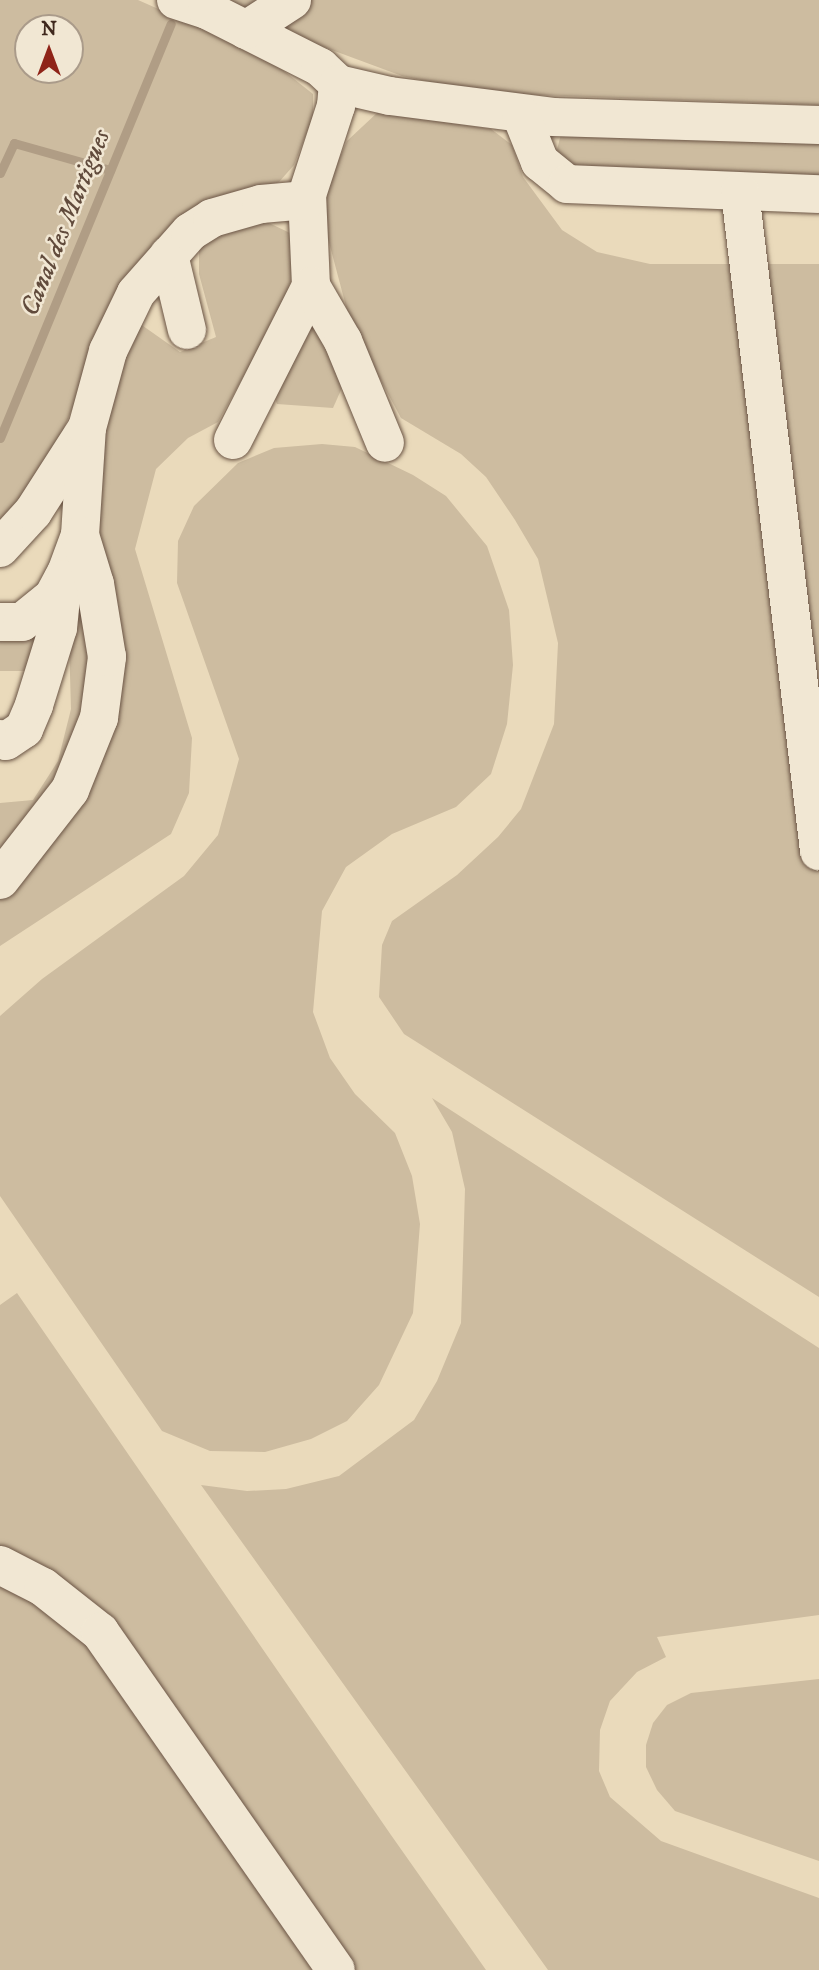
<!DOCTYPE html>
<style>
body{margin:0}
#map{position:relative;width:819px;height:1970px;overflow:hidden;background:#eadabb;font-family:"IM FELL DW Pica",serif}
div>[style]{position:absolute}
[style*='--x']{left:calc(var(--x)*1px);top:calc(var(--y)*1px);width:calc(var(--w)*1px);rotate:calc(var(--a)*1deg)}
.green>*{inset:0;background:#cdbca0}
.stream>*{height:9px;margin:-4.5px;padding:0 4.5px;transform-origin:4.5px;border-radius:4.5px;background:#b09d85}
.roads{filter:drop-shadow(0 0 2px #6a5444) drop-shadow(0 0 2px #6a5444)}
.minor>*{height:38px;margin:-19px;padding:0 19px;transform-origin:19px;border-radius:19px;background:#f1e7d3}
span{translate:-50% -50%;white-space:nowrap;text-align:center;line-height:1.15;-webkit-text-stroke:5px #f1e7d3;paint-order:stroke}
.water-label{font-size:26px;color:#614b3c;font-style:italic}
.north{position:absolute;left:14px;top:14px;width:70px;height:70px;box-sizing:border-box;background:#f1e7d3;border:2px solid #aa9b8a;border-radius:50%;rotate:0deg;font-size:19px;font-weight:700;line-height:28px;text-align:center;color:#3f281d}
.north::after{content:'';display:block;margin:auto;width:24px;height:32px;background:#8f2418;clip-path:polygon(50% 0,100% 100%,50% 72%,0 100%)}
</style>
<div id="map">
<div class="green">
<div style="clip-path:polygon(evenodd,0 0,138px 0,265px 56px,313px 94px,313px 117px,294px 165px,279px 182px,254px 194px,100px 343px,37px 492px,0 522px,0 0,28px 28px,70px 28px,70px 70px,28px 70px,28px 28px)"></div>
<div style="clip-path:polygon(222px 0,819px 0,819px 105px,483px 93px,402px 76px,286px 33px)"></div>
<div style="clip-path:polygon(378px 112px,491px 129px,512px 145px,523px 177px,562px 230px,597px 252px,650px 264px,819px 264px,819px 1297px,404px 1034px,379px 997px,382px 945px,392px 921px,457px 875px,498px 837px,521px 809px,554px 724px,558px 643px,538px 559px,515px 520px,486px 477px,461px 454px,401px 418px,351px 325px,326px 231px,327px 186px,347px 141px)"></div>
<div style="clip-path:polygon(561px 134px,819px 134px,819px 177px,579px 167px,565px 163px,557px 150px)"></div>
<div style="clip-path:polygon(269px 223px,290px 233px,300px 254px,282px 307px,218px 422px,188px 438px,156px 469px,135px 549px,192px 738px,189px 793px,171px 834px,0 946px,0 803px,33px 800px,58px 761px,71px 709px,68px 607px,98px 434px,136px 321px,180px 352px,216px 337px,199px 274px,199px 247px,234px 224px)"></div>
<div style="clip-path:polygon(307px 312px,345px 381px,333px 408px,277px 404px,272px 391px)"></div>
<div style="clip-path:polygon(322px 444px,355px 447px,413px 475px,446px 496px,487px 546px,509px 610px,513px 665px,507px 724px,491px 774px,456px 807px,392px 834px,346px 867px,322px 911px,313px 1012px,330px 1058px,355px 1094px,395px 1133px,412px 1176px,420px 1224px,413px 1313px,379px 1385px,347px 1421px,311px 1439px,265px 1452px,210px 1451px,162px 1431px,0 1196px,0 1016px,42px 979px,184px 876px,218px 835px,239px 759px,177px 583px,178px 541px,194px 506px,238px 463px,274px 448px)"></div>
<div style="clip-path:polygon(38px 630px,30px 671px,0 671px,0 634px)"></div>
<div style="clip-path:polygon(432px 1098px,819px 1348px,819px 1615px,657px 1637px,666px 1657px,637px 1672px,610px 1701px,600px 1730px,599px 1771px,610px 1797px,661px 1841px,819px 1898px,819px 1970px,548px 1970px,201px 1485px,247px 1491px,286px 1489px,339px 1476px,414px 1420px,437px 1381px,461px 1323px,465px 1189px,452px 1132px)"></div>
<div style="clip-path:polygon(17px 1293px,391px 1835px,486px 1970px,351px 1970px,175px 1723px,0 1550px,0 1305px)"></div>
<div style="clip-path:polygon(0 1571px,93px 1638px,324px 1970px,0 1970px)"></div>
<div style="clip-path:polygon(819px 1679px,819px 1861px,675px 1811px,657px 1790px,646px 1767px,646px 1745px,653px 1723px,667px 1705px,691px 1693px)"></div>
</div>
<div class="stream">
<div style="--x:0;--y:173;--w:33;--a:-65"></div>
<div style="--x:14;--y:143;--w:100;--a:15.7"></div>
<div style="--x:0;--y:438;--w:448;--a:-67.6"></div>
</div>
<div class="roads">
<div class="minor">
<div style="--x:176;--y:0;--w:33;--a:18"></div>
<div style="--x:207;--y:10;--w:127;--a:26.8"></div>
<div style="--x:320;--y:67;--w:25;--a:43"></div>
<div style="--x:338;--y:84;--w:53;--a:13"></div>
<div style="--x:390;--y:96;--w:164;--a:7.3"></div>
<div style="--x:553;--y:117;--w:266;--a:1.7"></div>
<div style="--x:246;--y:30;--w:55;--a:-33.1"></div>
<div style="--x:521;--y:115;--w:51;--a:68"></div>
<div style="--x:540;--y:162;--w:35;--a:39"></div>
<div style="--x:567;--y:184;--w:252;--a:2.3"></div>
<div style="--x:740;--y:192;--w:664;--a:83.16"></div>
<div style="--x:169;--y:255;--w:77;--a:76.5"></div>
<div style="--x:311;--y:286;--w:91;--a:-92.5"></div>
<div style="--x:307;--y:195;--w:94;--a:-72"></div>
<div style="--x:336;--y:106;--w:22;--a:-85"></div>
<div style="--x:233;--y:440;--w:173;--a:-63.1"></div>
<div style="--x:311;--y:286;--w:64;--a:59.8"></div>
<div style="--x:343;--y:341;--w:110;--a:67.6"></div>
<div style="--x:0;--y:548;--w:49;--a:-47.5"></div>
<div style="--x:33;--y:512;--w:100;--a:-57.3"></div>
<div style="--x:0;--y:622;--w:22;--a:0"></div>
<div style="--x:22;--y:622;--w:40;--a:-39"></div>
<div style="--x:53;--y:597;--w:27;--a:-62"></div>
<div style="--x:66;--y:573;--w:40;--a:-69.8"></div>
<div style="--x:80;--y:535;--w:107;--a:-86.3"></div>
<div style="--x:87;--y:428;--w:80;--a:-74.7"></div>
<div style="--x:108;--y:351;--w:64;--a:-64.2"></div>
<div style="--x:136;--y:293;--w:81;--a:-48.5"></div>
<div style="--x:190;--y:232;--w:26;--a:-32"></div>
<div style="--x:212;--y:218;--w:51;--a:-15.9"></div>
<div style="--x:261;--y:204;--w:46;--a:-5"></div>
<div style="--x:0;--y:739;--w:6;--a:18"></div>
<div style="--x:6;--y:741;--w:22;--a:-34"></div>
<div style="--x:24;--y:729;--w:26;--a:-67"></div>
<div style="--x:34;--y:705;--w:81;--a:-72.7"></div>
<div style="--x:58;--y:628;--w:49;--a:-84.2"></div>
<div style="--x:0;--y:880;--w:114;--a:-52.1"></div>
<div style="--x:70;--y:790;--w:78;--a:-68.1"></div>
<div style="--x:99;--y:718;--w:62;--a:-82.5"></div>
<div style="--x:107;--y:657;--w:74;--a:-99.3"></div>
<div style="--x:95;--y:584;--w:51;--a:-107"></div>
<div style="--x:0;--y:1565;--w:48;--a:27.1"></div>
<div style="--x:43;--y:1587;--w:73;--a:38.3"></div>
<div style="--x:100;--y:1632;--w:412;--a:55.1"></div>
</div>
</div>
<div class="water-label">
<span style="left:66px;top:223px;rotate:-68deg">Canal des Martigues</span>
</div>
<div class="north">N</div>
</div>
